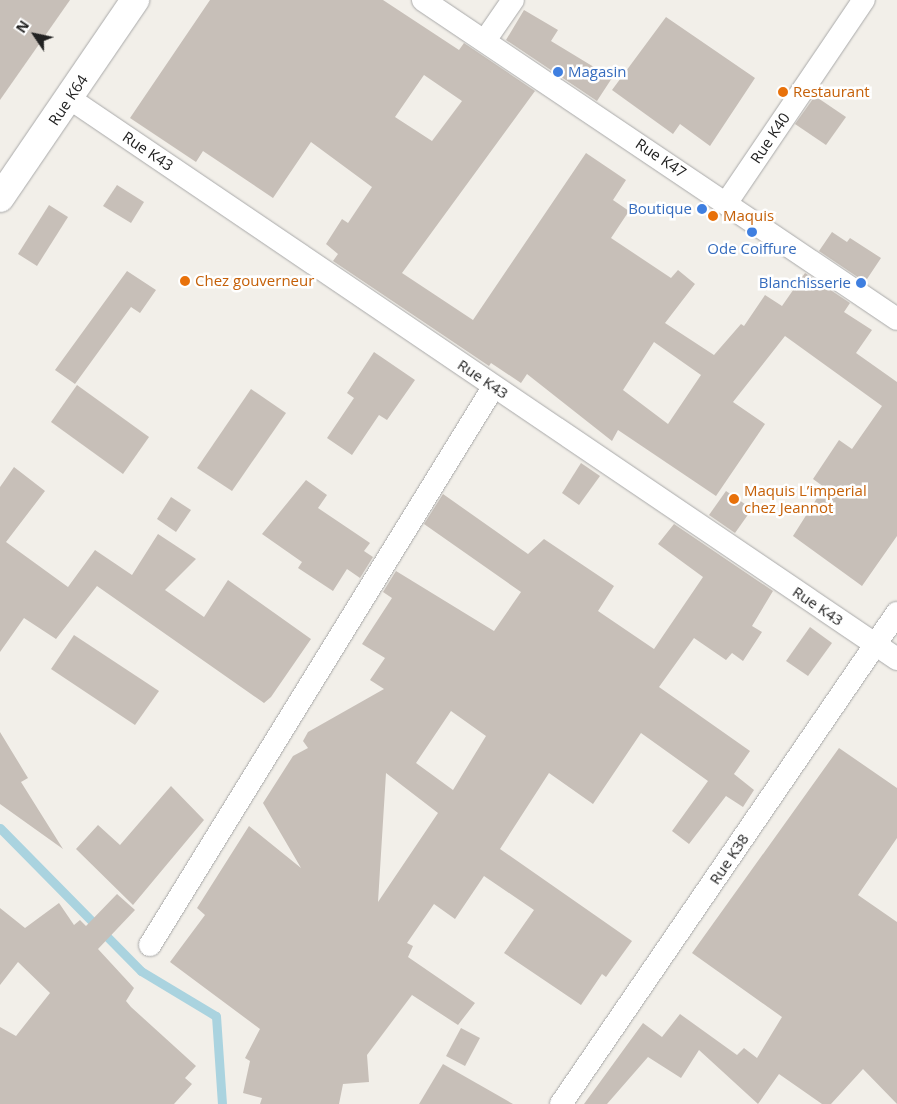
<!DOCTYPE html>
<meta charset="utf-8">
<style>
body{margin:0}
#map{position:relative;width:897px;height:1104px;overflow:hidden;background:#f2efe9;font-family:"Open Sans",sans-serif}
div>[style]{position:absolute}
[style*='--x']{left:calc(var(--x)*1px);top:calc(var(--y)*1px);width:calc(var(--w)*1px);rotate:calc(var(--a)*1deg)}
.stream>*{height:9px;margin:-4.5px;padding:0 4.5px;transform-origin:4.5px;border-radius:4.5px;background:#aad3df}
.building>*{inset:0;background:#c7bfb8}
.roads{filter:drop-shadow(0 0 1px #a9a9a9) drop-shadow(0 0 1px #a9a9a9)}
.minor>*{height:22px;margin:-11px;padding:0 11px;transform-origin:11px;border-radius:11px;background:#fff}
.tertiary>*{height:28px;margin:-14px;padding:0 14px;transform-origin:14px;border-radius:14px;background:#fff}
.dots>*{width:14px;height:14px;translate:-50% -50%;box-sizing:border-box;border:2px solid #fff;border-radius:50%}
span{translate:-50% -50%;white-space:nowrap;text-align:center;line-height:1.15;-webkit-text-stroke:5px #fff;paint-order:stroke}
.shop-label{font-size:15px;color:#366cbe}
.left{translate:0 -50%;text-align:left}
.right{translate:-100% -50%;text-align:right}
.food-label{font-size:15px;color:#c56008}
.street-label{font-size:15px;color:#222}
.north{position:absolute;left:10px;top:10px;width:50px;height:50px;-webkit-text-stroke:4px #fff;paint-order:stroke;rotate:304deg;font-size:14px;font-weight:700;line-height:20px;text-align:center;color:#222}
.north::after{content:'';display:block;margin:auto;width:18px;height:22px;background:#222;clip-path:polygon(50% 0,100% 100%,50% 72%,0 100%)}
</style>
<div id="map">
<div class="stream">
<div style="--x:0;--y:828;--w:201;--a:45.4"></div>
<div style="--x:141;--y:971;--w:87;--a:31"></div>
<div style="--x:216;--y:1016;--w:88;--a:86.1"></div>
</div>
<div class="building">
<div style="clip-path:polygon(0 0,70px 0,0 100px)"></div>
<div style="clip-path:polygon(evenodd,210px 0,383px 0,459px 50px,464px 43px,535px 91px,402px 273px,473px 320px,586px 153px,626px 180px,613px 200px,629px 211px,611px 238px,671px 278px,678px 270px,695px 284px,665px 323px,714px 355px,741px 324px,744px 326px,765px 295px,782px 306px,805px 273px,850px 303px,844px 312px,872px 330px,856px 353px,897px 382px,897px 536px,862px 586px,793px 536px,824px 487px,813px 479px,839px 440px,852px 449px,882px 406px,785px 336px,733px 402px,765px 424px,716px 496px,618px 430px,612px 441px,527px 374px,521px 383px,491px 363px,489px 366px,333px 261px,338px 254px,326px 244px,342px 219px,348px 223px,372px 187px,311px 142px,273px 198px,203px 151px,196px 162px,130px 118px,210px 0,424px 75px,462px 101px,432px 141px,395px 117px,424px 75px,210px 0,654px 342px,701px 375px,668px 424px,623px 390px,654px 342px)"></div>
<div style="clip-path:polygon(524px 10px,558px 30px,551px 41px,612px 78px,597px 101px,506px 40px)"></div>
<div style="clip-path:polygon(666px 17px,755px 78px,710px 146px,680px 124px,673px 134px,612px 90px)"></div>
<div style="clip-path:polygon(815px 96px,846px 117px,826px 145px,795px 124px)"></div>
<div style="clip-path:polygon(117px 185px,144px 202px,131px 223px,103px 206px)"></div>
<div style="clip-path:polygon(49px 205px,68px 217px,37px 266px,18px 254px)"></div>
<div style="clip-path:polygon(832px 232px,847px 242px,850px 238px,881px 258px,865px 282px,819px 251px)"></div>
<div style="clip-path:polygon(127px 271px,156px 290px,140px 313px,131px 307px,75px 384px,55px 370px)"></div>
<div style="clip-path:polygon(374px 352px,415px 380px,387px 420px,379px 415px,352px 455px,327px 438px,354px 398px,347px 393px)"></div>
<div style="clip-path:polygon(77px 385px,149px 437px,123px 474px,51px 422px)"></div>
<div style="clip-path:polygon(251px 389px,286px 413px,232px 491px,197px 468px)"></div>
<div style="clip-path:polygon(581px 463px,600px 476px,579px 505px,562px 493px)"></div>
<div style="clip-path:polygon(14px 467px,45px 491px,6px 542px,68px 587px,95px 550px,132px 575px,158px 534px,196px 559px,165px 590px,204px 617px,228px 580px,311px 639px,271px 697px,264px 703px,97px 586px,56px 639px,24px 618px,0 652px,0 487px)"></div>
<div style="clip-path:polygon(306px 480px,327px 495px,318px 508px,370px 543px,364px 551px,373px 557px,360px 578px,347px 569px,333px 591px,298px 568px,302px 562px,262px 534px)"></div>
<div style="clip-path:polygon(726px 491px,752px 509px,735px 533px,709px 515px)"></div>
<div style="clip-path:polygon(evenodd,443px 494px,528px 554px,544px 539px,614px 586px,598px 611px,654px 649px,703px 577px,658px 544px,674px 524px,773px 591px,752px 626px,762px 632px,743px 661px,732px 653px,726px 660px,694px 638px,659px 687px,750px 751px,734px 774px,754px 790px,743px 807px,726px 796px,689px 844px,672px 831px,708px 781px,641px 733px,593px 804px,549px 773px,500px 849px,632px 941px,606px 977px,602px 974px,581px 1005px,504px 953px,534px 910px,484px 876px,455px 919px,434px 904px,407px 943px,413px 946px,408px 957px,475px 1003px,458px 1025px,412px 995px,367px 1055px,369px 1082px,343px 1084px,339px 1104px,260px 1104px,262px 1098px,243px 1093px,250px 1061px,245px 1058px,260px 1029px,170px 962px,205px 915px,197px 908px,249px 826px,301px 868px,263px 803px,293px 756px,308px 748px,303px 741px,308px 732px,384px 689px,370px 680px,385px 658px,362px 644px,392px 598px,383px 592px,396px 571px,494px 631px,521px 592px,424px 524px,443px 494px,451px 711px,486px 736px,453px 790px,416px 763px,451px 711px,443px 494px,386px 773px,438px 813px,378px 902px,386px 773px)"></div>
<div style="clip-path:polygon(171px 497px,191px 510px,176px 532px,157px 519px)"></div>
<div style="clip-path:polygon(810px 627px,832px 643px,808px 676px,786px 661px)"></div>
<div style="clip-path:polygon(74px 635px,159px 691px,135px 725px,51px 669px)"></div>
<div style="clip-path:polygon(0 732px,28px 778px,21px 782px,63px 849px,0 804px)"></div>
<div style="clip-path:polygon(839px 748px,897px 788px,897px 838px,858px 895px,897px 922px,897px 1104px,863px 1069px,831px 1104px,822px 1104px,779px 1074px,758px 1104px,699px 1050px,681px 1078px,648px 1057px,607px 1104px,584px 1104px,643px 1023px,662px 1037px,680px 1014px,737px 1055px,744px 1048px,757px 1058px,782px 1017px,692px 953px)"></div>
<div style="clip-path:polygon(171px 786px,204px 820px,133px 905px,76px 849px,98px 825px,120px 845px)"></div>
<div style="clip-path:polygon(117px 894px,135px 910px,98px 949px,134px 988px,126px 1001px,131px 1007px,196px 1066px,185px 1078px,192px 1084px,174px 1104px,0 1104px,0 1027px,16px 1036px,50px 993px,18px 962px,0 985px,0 908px,25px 928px,59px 903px,74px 925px,80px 920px,86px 926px)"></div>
<div style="clip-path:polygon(461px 1028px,480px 1038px,465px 1066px,446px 1056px)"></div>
<div style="clip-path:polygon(443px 1064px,513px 1104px,419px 1104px)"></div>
</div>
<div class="roads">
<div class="minor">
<div style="--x:423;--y:0;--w:571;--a:33.94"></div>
<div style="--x:486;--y:39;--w:47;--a:-55.3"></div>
<div style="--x:69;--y:98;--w:1000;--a:34.12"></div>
<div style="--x:727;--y:202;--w:244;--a:-55.9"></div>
<div style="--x:150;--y:945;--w:656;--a:-58.39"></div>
<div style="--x:561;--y:1104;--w:595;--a:-55.62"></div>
</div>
<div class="tertiary">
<div style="--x:0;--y:198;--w:240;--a:-55.7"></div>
</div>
</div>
<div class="dots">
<div style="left:558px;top:72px;background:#3f7fe0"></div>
<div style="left:783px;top:92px;background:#e8710a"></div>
<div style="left:702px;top:209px;background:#3f7fe0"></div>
<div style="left:713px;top:216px;background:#e8710a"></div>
<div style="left:752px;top:232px;background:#3f7fe0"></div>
<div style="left:185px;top:281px;background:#e8710a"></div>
<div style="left:861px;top:283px;background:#3f7fe0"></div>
<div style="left:734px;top:499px;background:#e8710a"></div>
</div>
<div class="shop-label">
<span class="left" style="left:568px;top:72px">Magasin</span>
<span class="right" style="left:692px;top:209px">Boutique</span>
<span style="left:752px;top:249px">Ode Coiffure</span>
<span class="right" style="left:851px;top:283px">Blanchisserie</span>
</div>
<div class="food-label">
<span class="left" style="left:793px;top:92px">Restaurant</span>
<span class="left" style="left:723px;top:216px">Maquis</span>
<span class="left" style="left:195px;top:281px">Chez gouverneur</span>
<span class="left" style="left:744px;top:499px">Maquis L’imperial<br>chez Jeannot</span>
</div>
<div class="street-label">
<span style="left:68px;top:100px;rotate:-56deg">Rue K64</span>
<span style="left:770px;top:138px;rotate:-56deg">Rue K40</span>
<span style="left:148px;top:151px;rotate:34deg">Rue K43</span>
<span style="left:661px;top:158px;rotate:34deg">Rue K47</span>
<span style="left:483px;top:379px;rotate:34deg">Rue K43</span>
<span style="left:818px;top:606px;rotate:34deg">Rue K43</span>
<span style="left:729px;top:859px;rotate:-56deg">Rue K38</span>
</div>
<div class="north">N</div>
</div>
